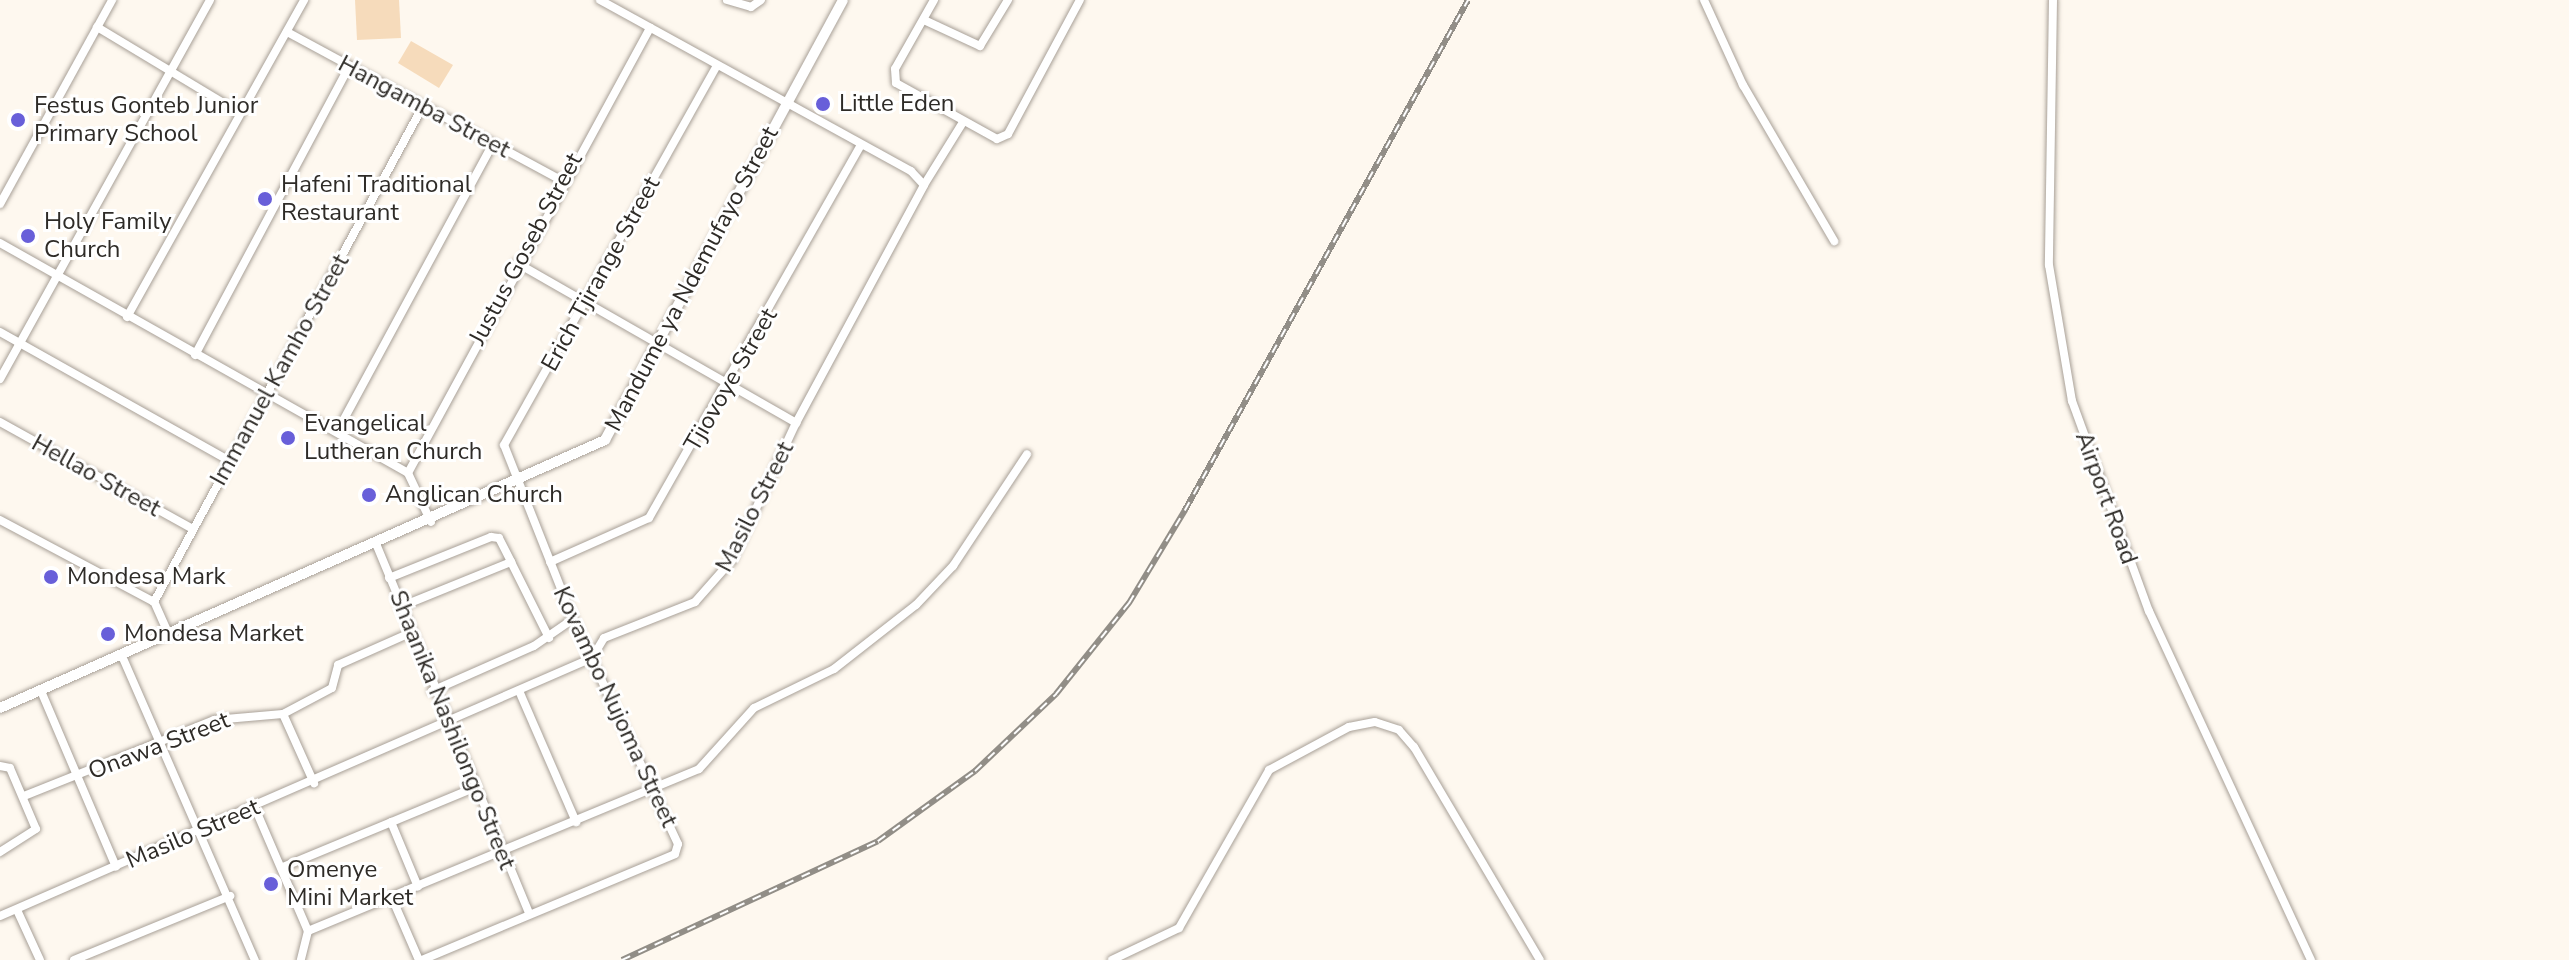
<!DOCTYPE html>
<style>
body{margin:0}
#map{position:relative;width:2569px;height:960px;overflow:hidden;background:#fef8ef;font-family:"Nunito Sans",sans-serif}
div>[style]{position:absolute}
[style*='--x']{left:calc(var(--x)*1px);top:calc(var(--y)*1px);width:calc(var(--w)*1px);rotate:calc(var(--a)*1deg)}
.green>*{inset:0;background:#f6dbbb}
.roads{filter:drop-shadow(0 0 2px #a8a097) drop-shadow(0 0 2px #a8a097)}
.minor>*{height:8px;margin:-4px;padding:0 4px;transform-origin:4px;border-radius:4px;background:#fff}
.tertiary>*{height:10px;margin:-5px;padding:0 5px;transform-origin:5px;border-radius:5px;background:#fff}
.rail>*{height:6px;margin-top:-3px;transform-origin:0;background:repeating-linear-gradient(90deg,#fff 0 9px,#928e87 0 18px);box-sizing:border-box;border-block:2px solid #928e87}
.dots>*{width:22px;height:22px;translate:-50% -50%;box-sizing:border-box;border:4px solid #fff;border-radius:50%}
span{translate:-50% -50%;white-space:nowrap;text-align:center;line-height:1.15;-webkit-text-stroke:6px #fff;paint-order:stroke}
.poi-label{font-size:24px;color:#2e2b27}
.left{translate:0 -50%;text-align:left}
.street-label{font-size:24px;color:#2e2b27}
</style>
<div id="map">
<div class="green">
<div style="clip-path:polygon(355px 0,399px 0,401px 38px,357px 40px)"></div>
<div style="clip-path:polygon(411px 41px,453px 65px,439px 88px,398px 63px)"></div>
</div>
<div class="roads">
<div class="minor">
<div style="--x:727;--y:0;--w:25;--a:16"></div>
<div style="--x:751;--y:7;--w:12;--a:-35"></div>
<div style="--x:934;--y:0;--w:79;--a:119.5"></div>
<div style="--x:895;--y:69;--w:14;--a:86"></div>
<div style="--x:896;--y:83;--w:115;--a:29"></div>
<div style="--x:997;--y:139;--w:12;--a:-24"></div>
<div style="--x:1008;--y:134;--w:152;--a:-61.8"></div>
<div style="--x:1704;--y:0;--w:94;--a:65.4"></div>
<div style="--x:1743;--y:85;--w:181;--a:59.7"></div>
<div style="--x:2053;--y:0;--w:265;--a:90.9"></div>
<div style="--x:2049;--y:265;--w:138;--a:80.4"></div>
<div style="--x:2072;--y:401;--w:224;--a:69.9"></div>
<div style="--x:2149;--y:611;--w:385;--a:65.1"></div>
<div style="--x:924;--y:20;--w:62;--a:24.9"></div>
<div style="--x:980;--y:46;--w:54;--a:-58.7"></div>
<div style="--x:97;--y:27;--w:167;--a:31"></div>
<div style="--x:287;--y:32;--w:313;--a:28.4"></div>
<div style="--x:924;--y:185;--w:74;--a:-58.2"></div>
<div style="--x:0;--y:204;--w:233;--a:-61.2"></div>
<div style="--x:0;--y:243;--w:468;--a:29.4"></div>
<div style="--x:408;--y:473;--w:54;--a:64.9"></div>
<div style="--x:517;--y:263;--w:322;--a:29.8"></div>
<div style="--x:127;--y:317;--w:363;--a:-60.8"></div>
<div style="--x:0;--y:332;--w:264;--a:29.3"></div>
<div style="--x:195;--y:355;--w:327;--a:-61.9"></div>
<div style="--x:0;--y:379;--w:433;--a:-61"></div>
<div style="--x:0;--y:422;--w:221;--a:29"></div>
<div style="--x:337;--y:432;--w:326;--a:-61.6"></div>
<div style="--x:408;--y:473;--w:507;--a:-61.46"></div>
<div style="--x:0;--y:520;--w:174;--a:28"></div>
<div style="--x:377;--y:546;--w:397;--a:67.5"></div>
<div style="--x:550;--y:562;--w:108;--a:-24"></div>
<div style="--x:649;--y:518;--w:429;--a:-60.4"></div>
<div style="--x:389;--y:578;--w:110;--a:-21.9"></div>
<div style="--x:491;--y:537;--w:8;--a:7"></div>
<div style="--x:499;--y:538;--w:27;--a:63"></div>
<div style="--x:400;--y:607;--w:120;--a:-22.1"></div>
<div style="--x:511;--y:562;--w:85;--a:63.4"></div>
<div style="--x:169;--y:635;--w:36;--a:-114"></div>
<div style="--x:154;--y:602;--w:564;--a:-61.53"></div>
<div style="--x:122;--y:656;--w:332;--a:66.4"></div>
<div style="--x:41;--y:691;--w:191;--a:66.9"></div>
<div style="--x:432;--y:691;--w:111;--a:-23.8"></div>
<div style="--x:534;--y:646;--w:47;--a:-34.7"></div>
<div style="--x:520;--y:693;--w:141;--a:66.5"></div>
<div style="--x:283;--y:714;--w:76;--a:65.8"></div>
<div style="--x:0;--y:766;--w:10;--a:11"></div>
<div style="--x:10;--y:768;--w:66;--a:66.9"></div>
<div style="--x:36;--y:829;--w:43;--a:147.4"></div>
<div style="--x:24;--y:796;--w:205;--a:-21.8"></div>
<div style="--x:214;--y:720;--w:69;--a:-5"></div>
<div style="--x:283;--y:714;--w:55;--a:-28"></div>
<div style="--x:332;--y:688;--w:24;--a:-75"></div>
<div style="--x:338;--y:665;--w:79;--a:-24"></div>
<div style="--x:255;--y:808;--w:134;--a:66.7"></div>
<div style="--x:308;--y:931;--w:30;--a:104"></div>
<div style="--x:391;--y:822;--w:70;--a:67.4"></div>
<div style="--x:283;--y:867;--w:207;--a:-22.5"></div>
<div style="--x:392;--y:898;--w:68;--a:66.5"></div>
<div style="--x:17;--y:910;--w:55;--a:65.3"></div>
<div style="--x:0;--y:916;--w:646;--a:-23.55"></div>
<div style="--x:592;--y:658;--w:23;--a:-59"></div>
<div style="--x:604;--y:638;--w:98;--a:-21.6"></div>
<div style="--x:695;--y:602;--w:56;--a:-48.6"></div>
<div style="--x:732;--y:560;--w:151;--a:-65"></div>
<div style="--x:796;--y:423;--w:270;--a:-61.7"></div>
<div style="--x:924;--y:185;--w:19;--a:-133"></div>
<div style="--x:911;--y:171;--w:355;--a:-151.2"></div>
<div style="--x:308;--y:931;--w:423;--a:-22.5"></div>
<div style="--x:699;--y:769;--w:82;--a:-48"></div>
<div style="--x:754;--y:708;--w:89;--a:-26"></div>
<div style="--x:834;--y:669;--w:104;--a:-38"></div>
<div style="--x:916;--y:605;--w:54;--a:-46.5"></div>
<div style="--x:953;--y:566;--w:134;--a:-56.5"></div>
<div style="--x:74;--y:960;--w:169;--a:-22.3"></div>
<div style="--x:422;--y:960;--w:274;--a:-22.7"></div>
<div style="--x:675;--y:854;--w:10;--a:-73"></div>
<div style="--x:678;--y:844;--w:248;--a:-115"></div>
<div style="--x:573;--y:619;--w:187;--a:-111.6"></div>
<div style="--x:504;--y:445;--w:435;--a:-60.7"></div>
<div style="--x:1112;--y:960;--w:74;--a:-25.5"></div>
<div style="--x:1179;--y:928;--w:182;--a:-60.3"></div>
<div style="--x:1269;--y:770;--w:91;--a:-28.3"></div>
<div style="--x:1349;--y:727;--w:26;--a:-11"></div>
<div style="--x:1375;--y:722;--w:25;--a:18"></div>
<div style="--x:1399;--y:730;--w:23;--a:49"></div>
<div style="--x:1414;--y:747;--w:247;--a:59.4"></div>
</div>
<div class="tertiary">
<div style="--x:0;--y:708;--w:662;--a:-23.89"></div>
<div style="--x:605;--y:440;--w:500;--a:-61.59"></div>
</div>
</div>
<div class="rail">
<div style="--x:622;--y:960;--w:282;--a:-24.9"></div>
<div style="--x:878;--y:841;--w:120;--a:-35.8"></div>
<div style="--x:975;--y:771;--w:112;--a:-43.5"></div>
<div style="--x:1056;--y:694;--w:117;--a:-51.3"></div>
<div style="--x:1129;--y:603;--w:109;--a:-58.9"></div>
<div style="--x:1185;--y:510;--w:583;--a:-60.97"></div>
</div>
<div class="dots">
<div style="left:823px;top:104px;background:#685fd9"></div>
<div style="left:18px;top:120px;background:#685fd9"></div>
<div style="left:265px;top:199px;background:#685fd9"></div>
<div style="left:28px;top:236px;background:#685fd9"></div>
<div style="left:288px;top:438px;background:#685fd9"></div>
<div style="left:369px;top:495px;background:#685fd9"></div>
<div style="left:51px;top:577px;background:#685fd9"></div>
<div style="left:108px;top:634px;background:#685fd9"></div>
<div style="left:271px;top:884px;background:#685fd9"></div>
</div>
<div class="poi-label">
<span class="left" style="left:839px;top:104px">Little Eden</span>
<span class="left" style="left:34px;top:120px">Festus Gonteb Junior<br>Primary School</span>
<span class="left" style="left:281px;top:199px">Hafeni Traditional<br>Restaurant</span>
<span class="left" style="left:44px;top:236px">Holy Family<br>Church</span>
<span class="left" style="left:304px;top:438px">Evangelical<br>Lutheran Church</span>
<span class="left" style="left:385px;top:495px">Anglican Church</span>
<span class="left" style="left:67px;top:577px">Mondesa Mark</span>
<span class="left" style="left:124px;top:634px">Mondesa Market</span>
<span class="left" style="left:287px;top:884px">Omenye<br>Mini Market</span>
</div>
<div class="street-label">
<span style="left:424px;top:107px;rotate:28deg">Hangamba Street</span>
<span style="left:526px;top:249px;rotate:-62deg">Justus Goseb Street</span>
<span style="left:601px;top:274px;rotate:-61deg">Erich Tjirange Street</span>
<span style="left:692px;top:279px;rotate:-62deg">Mandume ya Ndemufayo Street</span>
<span style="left:280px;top:370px;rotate:-61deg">Immanuel Kamho Street</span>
<span style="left:731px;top:380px;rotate:-60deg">Tjiovoye Street</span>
<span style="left:96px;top:476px;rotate:29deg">Hellao Street</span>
<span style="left:2106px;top:498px;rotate:70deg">Airport Road</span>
<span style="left:755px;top:507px;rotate:-63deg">Masilo Street</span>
<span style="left:615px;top:707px;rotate:65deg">Kovambo Nujoma Street</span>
<span style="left:452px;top:730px;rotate:68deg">Shaanika Nashilongo Street</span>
<span style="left:159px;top:746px;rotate:-21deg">Onawa Street</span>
<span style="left:193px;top:834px;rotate:-23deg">Masilo Street</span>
</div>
</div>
